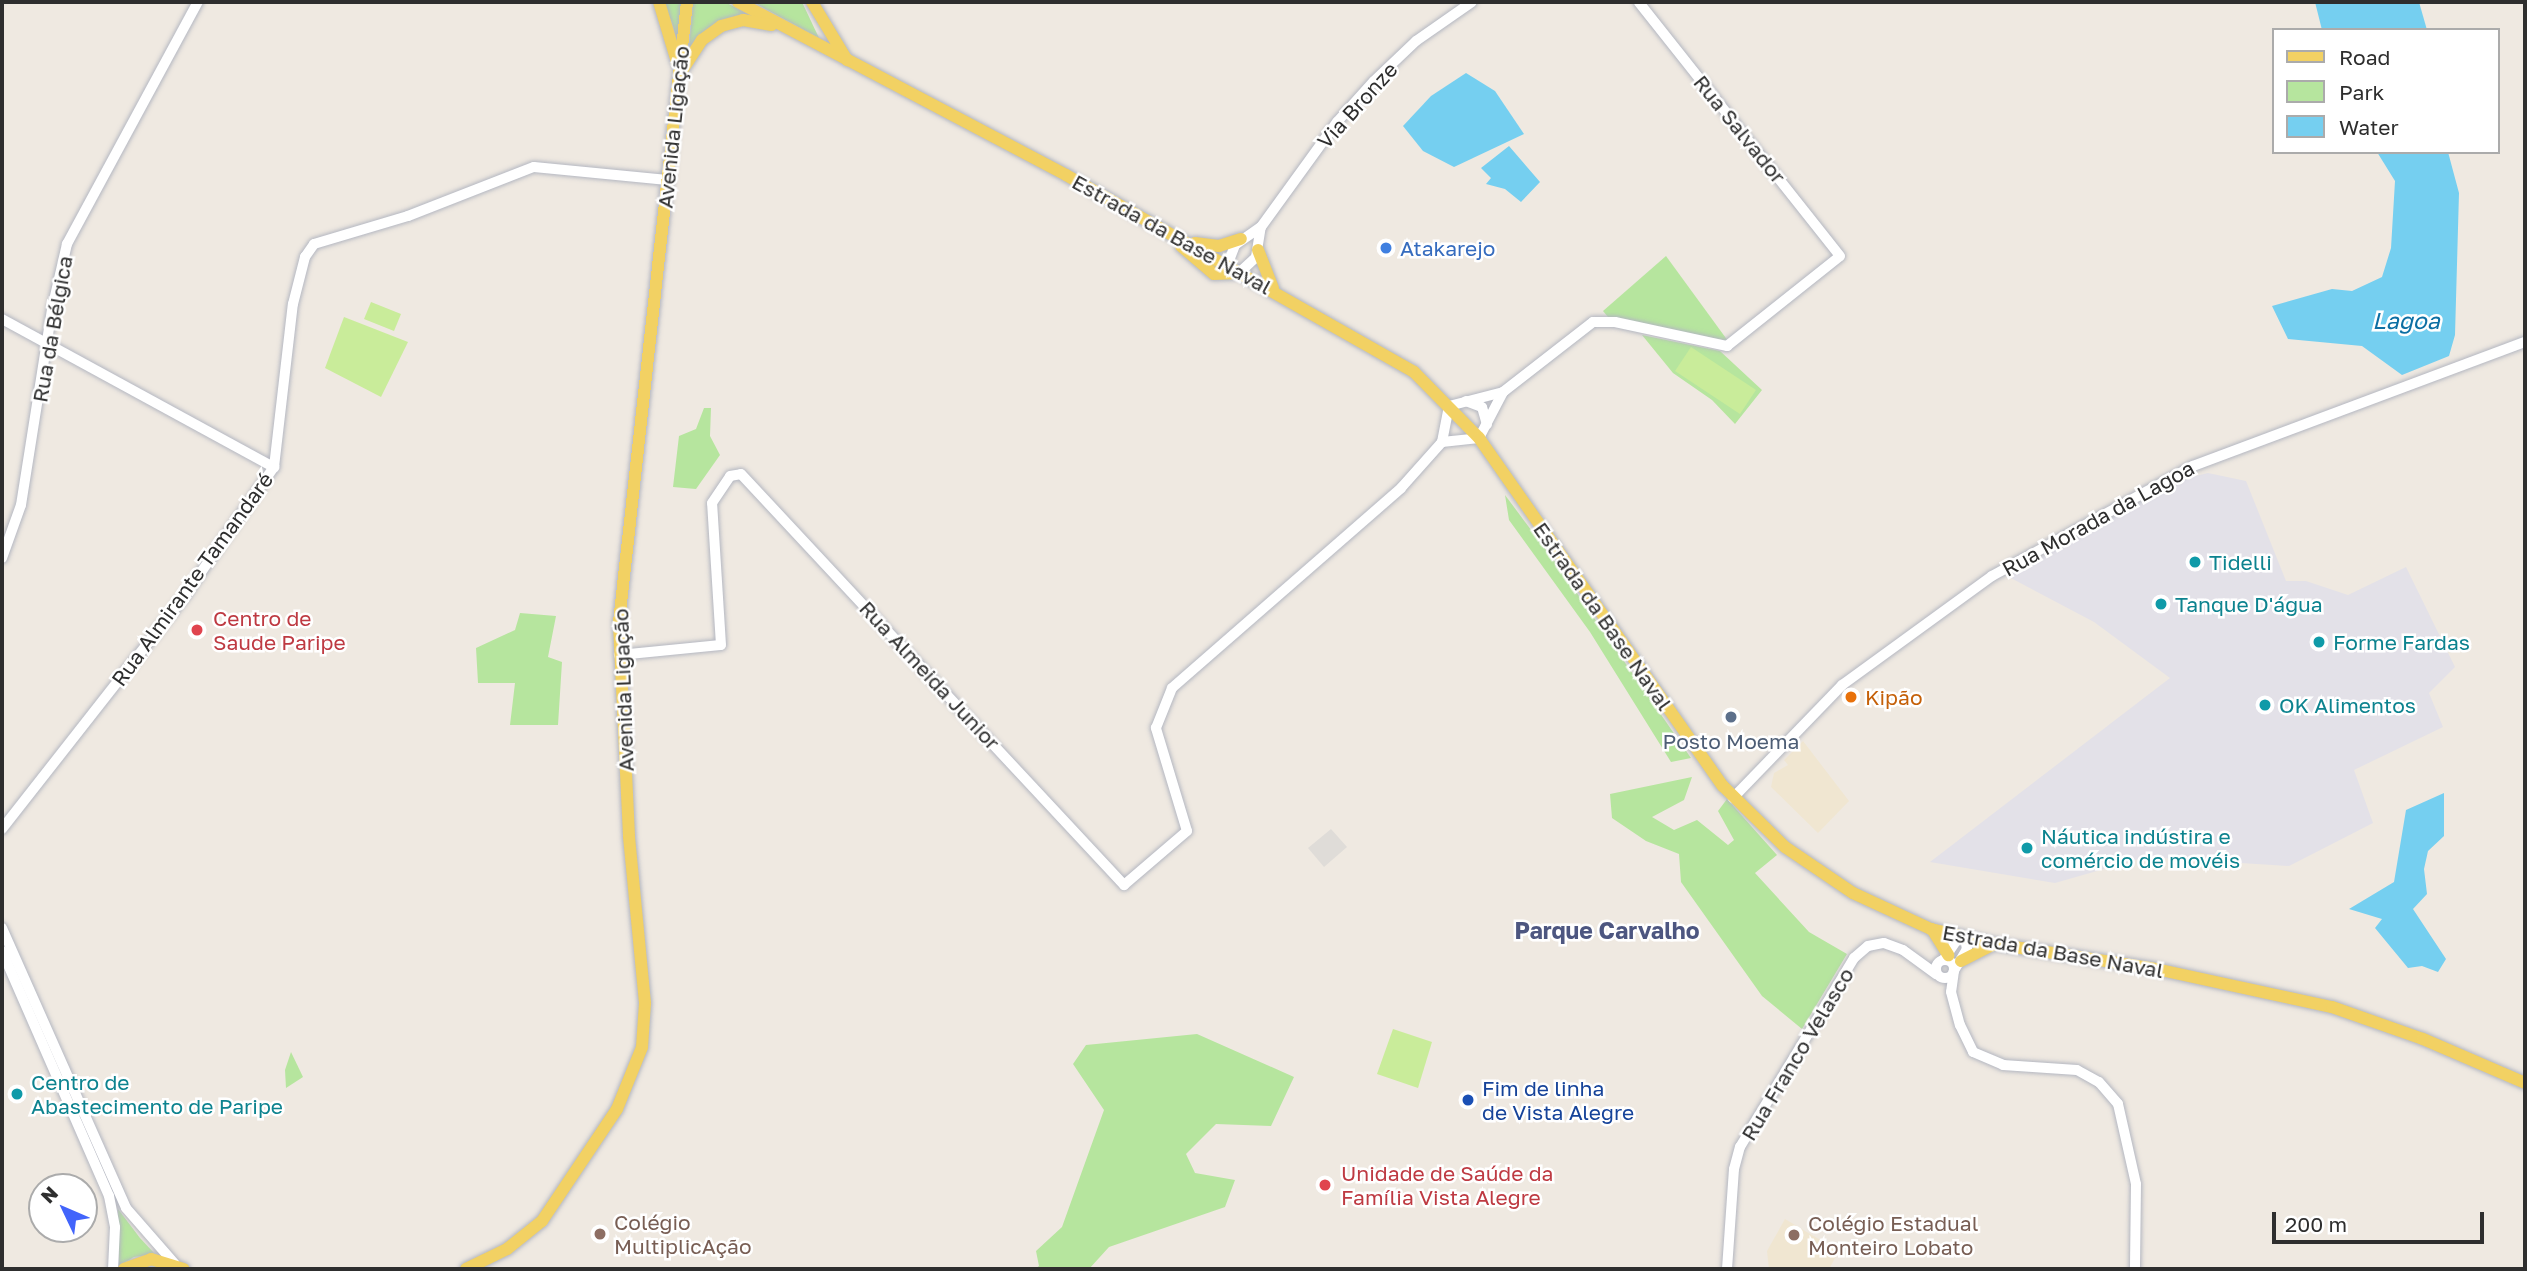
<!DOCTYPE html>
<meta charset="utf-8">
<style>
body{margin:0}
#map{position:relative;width:2527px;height:1271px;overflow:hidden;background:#efe9e1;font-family:"Golos Text",sans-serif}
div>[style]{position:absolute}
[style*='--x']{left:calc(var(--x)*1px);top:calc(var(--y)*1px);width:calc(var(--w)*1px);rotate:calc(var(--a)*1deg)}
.industrial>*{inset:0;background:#e3e1e8}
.education>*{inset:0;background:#f0e6d1}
.green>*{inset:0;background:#b6e59e}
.pitch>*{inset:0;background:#c9ec9a}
.plaza>*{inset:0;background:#dfdcd8}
.water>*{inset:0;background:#75cff0}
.roads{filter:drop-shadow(0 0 2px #b4b7c1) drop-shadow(0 0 2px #b4b7c1)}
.secondary>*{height:10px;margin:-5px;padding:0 5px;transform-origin:5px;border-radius:5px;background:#fff}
.secondary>.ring{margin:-5px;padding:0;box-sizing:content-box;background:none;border:10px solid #fff;border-radius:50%}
.primary>*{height:12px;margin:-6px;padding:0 6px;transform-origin:6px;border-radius:6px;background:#f2d163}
.dots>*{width:19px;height:19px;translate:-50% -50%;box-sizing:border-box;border:4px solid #fff;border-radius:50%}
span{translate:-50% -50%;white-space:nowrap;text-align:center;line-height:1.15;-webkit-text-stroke:5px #fff;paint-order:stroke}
.street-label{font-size:21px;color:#2e2e2e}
.shop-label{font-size:21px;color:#366cbe}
.left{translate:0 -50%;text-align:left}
.culture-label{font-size:21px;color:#0d838f}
.health-label{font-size:21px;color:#be3a42}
.food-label{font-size:21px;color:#c56008}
.service-label{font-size:21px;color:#4e5e75}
.transit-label{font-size:21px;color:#164399}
.education-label{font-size:21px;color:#785e54}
.water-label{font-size:23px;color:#0d6fa3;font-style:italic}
.neighbourhood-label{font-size:23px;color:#4d5680;font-weight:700}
.frame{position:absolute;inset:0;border:4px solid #2e2e2e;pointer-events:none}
.legend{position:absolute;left:2272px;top:28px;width:228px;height:126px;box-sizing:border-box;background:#fff;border:2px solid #ababab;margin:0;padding:9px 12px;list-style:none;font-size:21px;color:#2e2e2e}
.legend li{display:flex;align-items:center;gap:14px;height:35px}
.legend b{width:35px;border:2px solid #ababab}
.north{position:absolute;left:28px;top:1173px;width:70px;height:70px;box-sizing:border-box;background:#fff;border:2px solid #ababab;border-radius:50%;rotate:314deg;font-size:19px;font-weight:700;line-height:28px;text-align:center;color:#2e2e2e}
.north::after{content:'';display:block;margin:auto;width:24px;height:32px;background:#4264fb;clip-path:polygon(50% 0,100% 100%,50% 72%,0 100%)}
.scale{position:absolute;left:2272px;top:1212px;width:212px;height:32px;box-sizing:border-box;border:4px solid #2e2e2e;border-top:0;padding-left:9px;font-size:21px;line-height:24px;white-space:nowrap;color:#2e2e2e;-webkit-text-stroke:5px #fff;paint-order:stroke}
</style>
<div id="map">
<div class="industrial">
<div style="clip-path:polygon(2208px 473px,2246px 481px,2286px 581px,2306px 581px,2348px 595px,2406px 567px,2455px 667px,2429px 693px,2443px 727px,2354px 770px,2373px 823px,2289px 866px,2146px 857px,2055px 883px,1930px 862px,2170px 678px,2094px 622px,2007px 576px,2179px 480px)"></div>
</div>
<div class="education">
<div style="clip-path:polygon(1803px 741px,1849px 801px,1818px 833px,1771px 787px,1774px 773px,1788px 765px,1784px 760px)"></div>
<div style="clip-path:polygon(1785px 1219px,1839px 1251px,1829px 1269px,1769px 1269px,1767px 1251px)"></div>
</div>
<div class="green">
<div style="clip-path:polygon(664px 2px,682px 2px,677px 40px,673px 26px)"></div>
<div style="clip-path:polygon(693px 2px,725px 2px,756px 18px,748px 17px,689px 49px)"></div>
<div style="clip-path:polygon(753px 2px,802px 2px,819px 38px)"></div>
<div style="clip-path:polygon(1666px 256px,1728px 341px,1608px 317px,1603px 311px)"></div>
<div style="clip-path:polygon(1642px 335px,1720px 351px,1762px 390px,1735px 424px,1712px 400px,1673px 373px)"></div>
<div style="clip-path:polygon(704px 408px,711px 408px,710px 436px,720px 455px,696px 489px,673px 487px,679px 436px,696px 429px)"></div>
<div style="clip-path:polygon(1505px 495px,1561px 570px,1691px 758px,1671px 762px,1590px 632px,1509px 520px)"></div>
<div style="clip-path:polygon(520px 613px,556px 616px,548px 657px,562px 662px,558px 725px,510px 725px,515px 683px,478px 683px,476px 648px,515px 630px)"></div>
<div style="clip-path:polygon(1692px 777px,1684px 800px,1652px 817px,1674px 830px,1697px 820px,1728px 845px,1734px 840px,1718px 811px,1727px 799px,1777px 855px,1755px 873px,1809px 932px,1847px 954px,1802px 1029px,1762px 996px,1681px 882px,1679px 854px,1646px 841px,1612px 818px,1610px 794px)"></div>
<div style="clip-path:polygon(1197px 1034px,1294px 1077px,1271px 1126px,1216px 1124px,1186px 1154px,1195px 1173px,1235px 1180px,1225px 1207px,1109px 1247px,1089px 1269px,1035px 1269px,1039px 1266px,1036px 1251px,1062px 1227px,1104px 1110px,1073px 1064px,1086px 1045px)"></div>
<div style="clip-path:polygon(291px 1052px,303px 1077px,286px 1088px,285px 1070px)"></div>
<div style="clip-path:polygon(118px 1209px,140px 1238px,155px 1254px,134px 1257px,119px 1266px)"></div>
</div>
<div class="pitch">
<div style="clip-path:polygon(371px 302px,401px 314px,394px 331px,364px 319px)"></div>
<div style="clip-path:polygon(344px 317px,408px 342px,381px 397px,325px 368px)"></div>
<div style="clip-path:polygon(1691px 347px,1756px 390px,1740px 414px,1675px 371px)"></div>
<div style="clip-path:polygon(1393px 1029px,1432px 1042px,1418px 1088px,1377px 1074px)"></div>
</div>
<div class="plaza">
<div style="clip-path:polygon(1331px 829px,1347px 847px,1324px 867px,1308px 848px)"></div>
</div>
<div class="water">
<div style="clip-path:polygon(2315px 2px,2419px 2px,2427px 30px,2322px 30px)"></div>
<div style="clip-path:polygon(1466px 73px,1495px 91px,1524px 134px,1454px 167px,1423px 151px,1403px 126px,1431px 96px)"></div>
<div style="clip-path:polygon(1509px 146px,1540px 182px,1521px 202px,1505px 189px,1486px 184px,1491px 178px,1481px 168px)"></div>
<div style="clip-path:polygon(2377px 152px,2448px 152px,2459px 193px,2455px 335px,2449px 356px,2402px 375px,2362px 346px,2288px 339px,2272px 306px,2332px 289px,2352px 291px,2382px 277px,2391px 248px,2395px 181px)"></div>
<div style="clip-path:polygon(2444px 793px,2444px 836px,2428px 851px,2424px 869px,2427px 894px,2413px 909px,2446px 959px,2438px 972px,2422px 966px,2408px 968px,2375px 928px,2382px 919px,2349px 909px,2394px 882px,2406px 810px)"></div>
</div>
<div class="roads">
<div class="secondary">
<div style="--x:1227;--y:266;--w:22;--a:-69"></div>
<div style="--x:1235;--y:245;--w:32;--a:-35"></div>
<div style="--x:1261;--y:227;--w:130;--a:-54.1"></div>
<div style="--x:1337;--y:122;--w:55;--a:-47.9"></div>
<div style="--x:1374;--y:81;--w:58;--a:-43.6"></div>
<div style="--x:1416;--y:41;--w:68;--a:-34.9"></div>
<div style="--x:1239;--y:273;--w:23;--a:-43"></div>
<div style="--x:1256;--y:257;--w:30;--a:-81"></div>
<div style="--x:2;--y:319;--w:310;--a:28.6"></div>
<div style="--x:1466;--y:401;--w:17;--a:21"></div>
<div style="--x:1482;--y:407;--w:18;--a:74"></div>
<div style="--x:1442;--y:442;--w:37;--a:-6"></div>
<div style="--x:1479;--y:438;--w:52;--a:-62.4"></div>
<div style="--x:1503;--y:392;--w:114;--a:-37.9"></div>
<div style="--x:1593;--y:322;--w:22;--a:0"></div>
<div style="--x:1615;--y:322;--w:115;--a:12.1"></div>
<div style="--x:1727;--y:346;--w:144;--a:-38.5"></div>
<div style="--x:1840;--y:256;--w:324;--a:-128.4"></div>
<div style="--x:2;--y:558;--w:56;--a:-70.3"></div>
<div style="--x:21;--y:505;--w:198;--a:-81"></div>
<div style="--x:52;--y:309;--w:67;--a:-77"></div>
<div style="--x:67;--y:244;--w:275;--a:-61.6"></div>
<div style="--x:619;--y:655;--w:102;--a:-5.6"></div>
<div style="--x:721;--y:645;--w:142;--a:-93.6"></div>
<div style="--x:712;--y:503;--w:32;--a:-56"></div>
<div style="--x:730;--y:476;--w:11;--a:-10"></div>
<div style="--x:741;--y:474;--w:562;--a:47.02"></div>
<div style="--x:1124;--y:885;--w:83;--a:-40.6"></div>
<div style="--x:1187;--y:831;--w:108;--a:-106.8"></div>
<div style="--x:1156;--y:728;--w:43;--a:-68.2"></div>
<div style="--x:1172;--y:688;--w:304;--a:-41.1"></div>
<div style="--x:1401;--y:488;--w:62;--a:-48.3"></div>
<div style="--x:1442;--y:442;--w:37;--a:-79"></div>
<div style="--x:1449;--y:406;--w:56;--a:-14.5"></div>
<div style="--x:1733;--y:798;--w:157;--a:-46"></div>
<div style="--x:1842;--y:685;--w:185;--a:-36"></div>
<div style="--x:1992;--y:576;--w:229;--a:-28.7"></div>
<div style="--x:2193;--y:466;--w:354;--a:-20.5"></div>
<div style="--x:2;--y:829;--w:298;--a:-51.9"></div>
<div style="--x:186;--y:594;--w:155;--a:-55.3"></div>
<div style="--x:274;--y:467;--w:164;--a:-83.4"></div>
<div style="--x:293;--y:304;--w:49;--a:-75.7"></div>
<div style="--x:305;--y:257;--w:16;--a:-55"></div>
<div style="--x:314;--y:244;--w:98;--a:-16.6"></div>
<div style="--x:408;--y:216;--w:135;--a:-21.3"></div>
<div style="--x:534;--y:167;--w:134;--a:5.6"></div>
<div style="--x:2;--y:928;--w:306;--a:66.1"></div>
<div style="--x:126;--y:1208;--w:74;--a:48.8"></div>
<div style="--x:1965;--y:937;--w:12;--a:81"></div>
<div style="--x:1967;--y:949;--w:26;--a:121"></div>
<div style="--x:1954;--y:971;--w:21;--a:98"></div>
<div style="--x:1951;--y:992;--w:34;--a:75"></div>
<div style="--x:1960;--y:1025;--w:30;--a:64"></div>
<div style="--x:1973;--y:1052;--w:33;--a:23"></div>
<div style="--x:2003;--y:1065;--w:74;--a:3.9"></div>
<div style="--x:2077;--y:1070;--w:25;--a:29"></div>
<div style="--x:2099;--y:1082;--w:29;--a:49"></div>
<div style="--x:2118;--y:1104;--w:82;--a:77.3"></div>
<div style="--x:2136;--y:1184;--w:85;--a:90.7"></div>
<div style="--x:2;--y:951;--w:267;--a:66.4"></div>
<div style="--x:109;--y:1196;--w:32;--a:79"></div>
<div style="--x:115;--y:1227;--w:42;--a:92.7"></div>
<div style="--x:1944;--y:959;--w:29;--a:-56"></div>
<div class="ring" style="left:1936px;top:960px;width:8px;height:8px"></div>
<div style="--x:1727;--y:1269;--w:100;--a:-86"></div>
<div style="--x:1734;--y:1169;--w:23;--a:-75"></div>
<div style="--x:1740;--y:1147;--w:221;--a:-58.9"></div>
<div style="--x:1854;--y:958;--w:18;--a:-41"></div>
<div style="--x:1868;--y:946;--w:16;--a:-11"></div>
<div style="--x:1884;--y:943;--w:20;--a:20"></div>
<div style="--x:1903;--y:950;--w:41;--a:36"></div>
</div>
<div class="primary">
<div style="--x:659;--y:2;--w:63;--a:73.3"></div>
<div style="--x:738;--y:2;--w:371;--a:27.8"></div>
<div style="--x:1066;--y:175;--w:400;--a:29.5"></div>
<div style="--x:1414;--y:372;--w:93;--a:45.4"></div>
<div style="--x:1479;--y:438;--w:425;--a:55"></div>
<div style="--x:1723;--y:786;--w:87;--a:44.5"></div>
<div style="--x:1785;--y:847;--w:82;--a:34.1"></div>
<div style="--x:1853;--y:893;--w:86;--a:24.8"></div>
<div style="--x:1931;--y:929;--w:66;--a:13.2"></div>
<div style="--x:1995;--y:944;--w:163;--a:8.8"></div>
<div style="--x:2156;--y:969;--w:180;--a:12.2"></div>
<div style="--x:2332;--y:1007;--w:96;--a:19.4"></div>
<div style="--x:2423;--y:1039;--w:111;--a:23.3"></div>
<div style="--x:812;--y:2;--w:68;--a:58.9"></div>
<div style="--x:683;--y:69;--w:35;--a:-57"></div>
<div style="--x:702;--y:40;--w:24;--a:-36"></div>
<div style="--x:721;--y:26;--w:23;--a:-15"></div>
<div style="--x:743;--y:20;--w:29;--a:10"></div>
<div style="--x:1195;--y:243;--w:24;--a:7"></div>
<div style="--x:1219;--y:246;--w:23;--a:-18"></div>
<div style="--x:1181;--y:246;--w:43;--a:40.3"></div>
<div style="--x:1214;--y:274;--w:25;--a:-2"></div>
<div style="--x:1258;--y:250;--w:41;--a:68.5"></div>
<div style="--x:1932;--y:929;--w:31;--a:58"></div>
<div style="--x:1961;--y:961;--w:38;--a:-27"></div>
<div style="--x:124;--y:1269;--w:29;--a:-20"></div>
<div style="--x:151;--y:1259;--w:34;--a:17"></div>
<div style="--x:466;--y:1269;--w:46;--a:-26"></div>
<div style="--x:507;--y:1249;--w:45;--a:-38.7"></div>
<div style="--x:542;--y:1221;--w:135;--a:-56.2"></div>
<div style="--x:617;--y:1109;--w:67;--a:-68"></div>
<div style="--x:642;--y:1047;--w:44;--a:-86.1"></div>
<div style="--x:645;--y:1003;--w:168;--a:-95.5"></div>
<div style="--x:629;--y:836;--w:214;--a:-92.7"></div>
<div style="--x:619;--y:622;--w:624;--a:-83.74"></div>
</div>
</div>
<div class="dots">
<div style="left:1386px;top:248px;background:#3f7fe0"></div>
<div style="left:2195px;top:562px;background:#0f9aa8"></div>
<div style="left:2161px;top:604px;background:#0f9aa8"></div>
<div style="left:197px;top:630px;background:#e0444e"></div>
<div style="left:2319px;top:642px;background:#0f9aa8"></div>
<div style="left:1851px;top:697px;background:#e8710a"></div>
<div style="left:2265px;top:705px;background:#0f9aa8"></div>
<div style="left:1731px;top:717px;background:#5c6f8a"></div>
<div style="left:2027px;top:848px;background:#0f9aa8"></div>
<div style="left:17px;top:1094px;background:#0f9aa8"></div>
<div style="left:1468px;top:1100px;background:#1a4fb4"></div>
<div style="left:1325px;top:1185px;background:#e0444e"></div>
<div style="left:600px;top:1234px;background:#8d6e63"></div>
<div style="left:1794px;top:1235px;background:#8d6e63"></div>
</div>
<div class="street-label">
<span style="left:1357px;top:105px;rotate:-48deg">Via Bronze</span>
<span style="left:673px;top:127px;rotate:-84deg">Avenida Ligação</span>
<span style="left:1740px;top:129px;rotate:51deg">Rua Salvador</span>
<span style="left:1172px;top:234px;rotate:29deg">Estrada da Base Naval</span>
<span style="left:52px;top:329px;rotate:-80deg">Rua da Bélgica</span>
<span style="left:2098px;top:518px;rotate:-29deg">Rua Morada da Lagoa</span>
<span style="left:192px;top:579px;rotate:-54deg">Rua Almirante Tamandaré</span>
<span style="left:1603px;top:616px;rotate:55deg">Estrada da Base Naval</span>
<span style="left:930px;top:675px;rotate:47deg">Rua Almeida Junior</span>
<span style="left:623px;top:690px;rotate:-92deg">Avenida Ligação</span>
<span style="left:2053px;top:951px;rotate:10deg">Estrada da Base Naval</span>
<span style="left:1797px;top:1054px;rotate:-59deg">Rua Franco Velasco</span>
</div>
<div class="shop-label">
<span class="left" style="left:1400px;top:248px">Atakarejo</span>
</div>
<div class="culture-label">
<span class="left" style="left:2209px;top:562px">Tidelli</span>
<span class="left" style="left:2175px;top:604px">Tanque D'água</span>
<span class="left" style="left:2333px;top:642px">Forme Fardas</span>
<span class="left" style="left:2279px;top:705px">OK Alimentos</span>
<span class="left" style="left:2041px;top:848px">Náutica indústira e<br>comércio de movéis</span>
<span class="left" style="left:31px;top:1094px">Centro de<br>Abastecimento de Paripe</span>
</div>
<div class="health-label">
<span class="left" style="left:213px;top:630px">Centro de<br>Saude Paripe</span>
<span class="left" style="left:1341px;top:1185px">Unidade de Saúde da<br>Família Vista Alegre</span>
</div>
<div class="food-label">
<span class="left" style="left:1865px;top:697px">Kipão</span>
</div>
<div class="service-label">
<span style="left:1731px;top:741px">Posto Moema</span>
</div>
<div class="transit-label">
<span class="left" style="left:1482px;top:1100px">Fim de linha<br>de Vista Alegre</span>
</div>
<div class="education-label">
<span class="left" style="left:614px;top:1234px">Colégio<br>MultiplicAção</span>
<span class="left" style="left:1808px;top:1235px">Colégio Estadual<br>Monteiro Lobato</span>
</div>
<div class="water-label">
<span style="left:2406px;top:320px">Lagoa</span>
</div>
<div class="neighbourhood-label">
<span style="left:1607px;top:930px">Parque Carvalho</span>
</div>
<div class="frame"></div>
<ul class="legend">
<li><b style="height:9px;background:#f2d163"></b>Road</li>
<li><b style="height:19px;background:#b6e59e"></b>Park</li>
<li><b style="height:19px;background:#75cff0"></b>Water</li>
</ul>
<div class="north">N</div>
<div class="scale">200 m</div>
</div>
